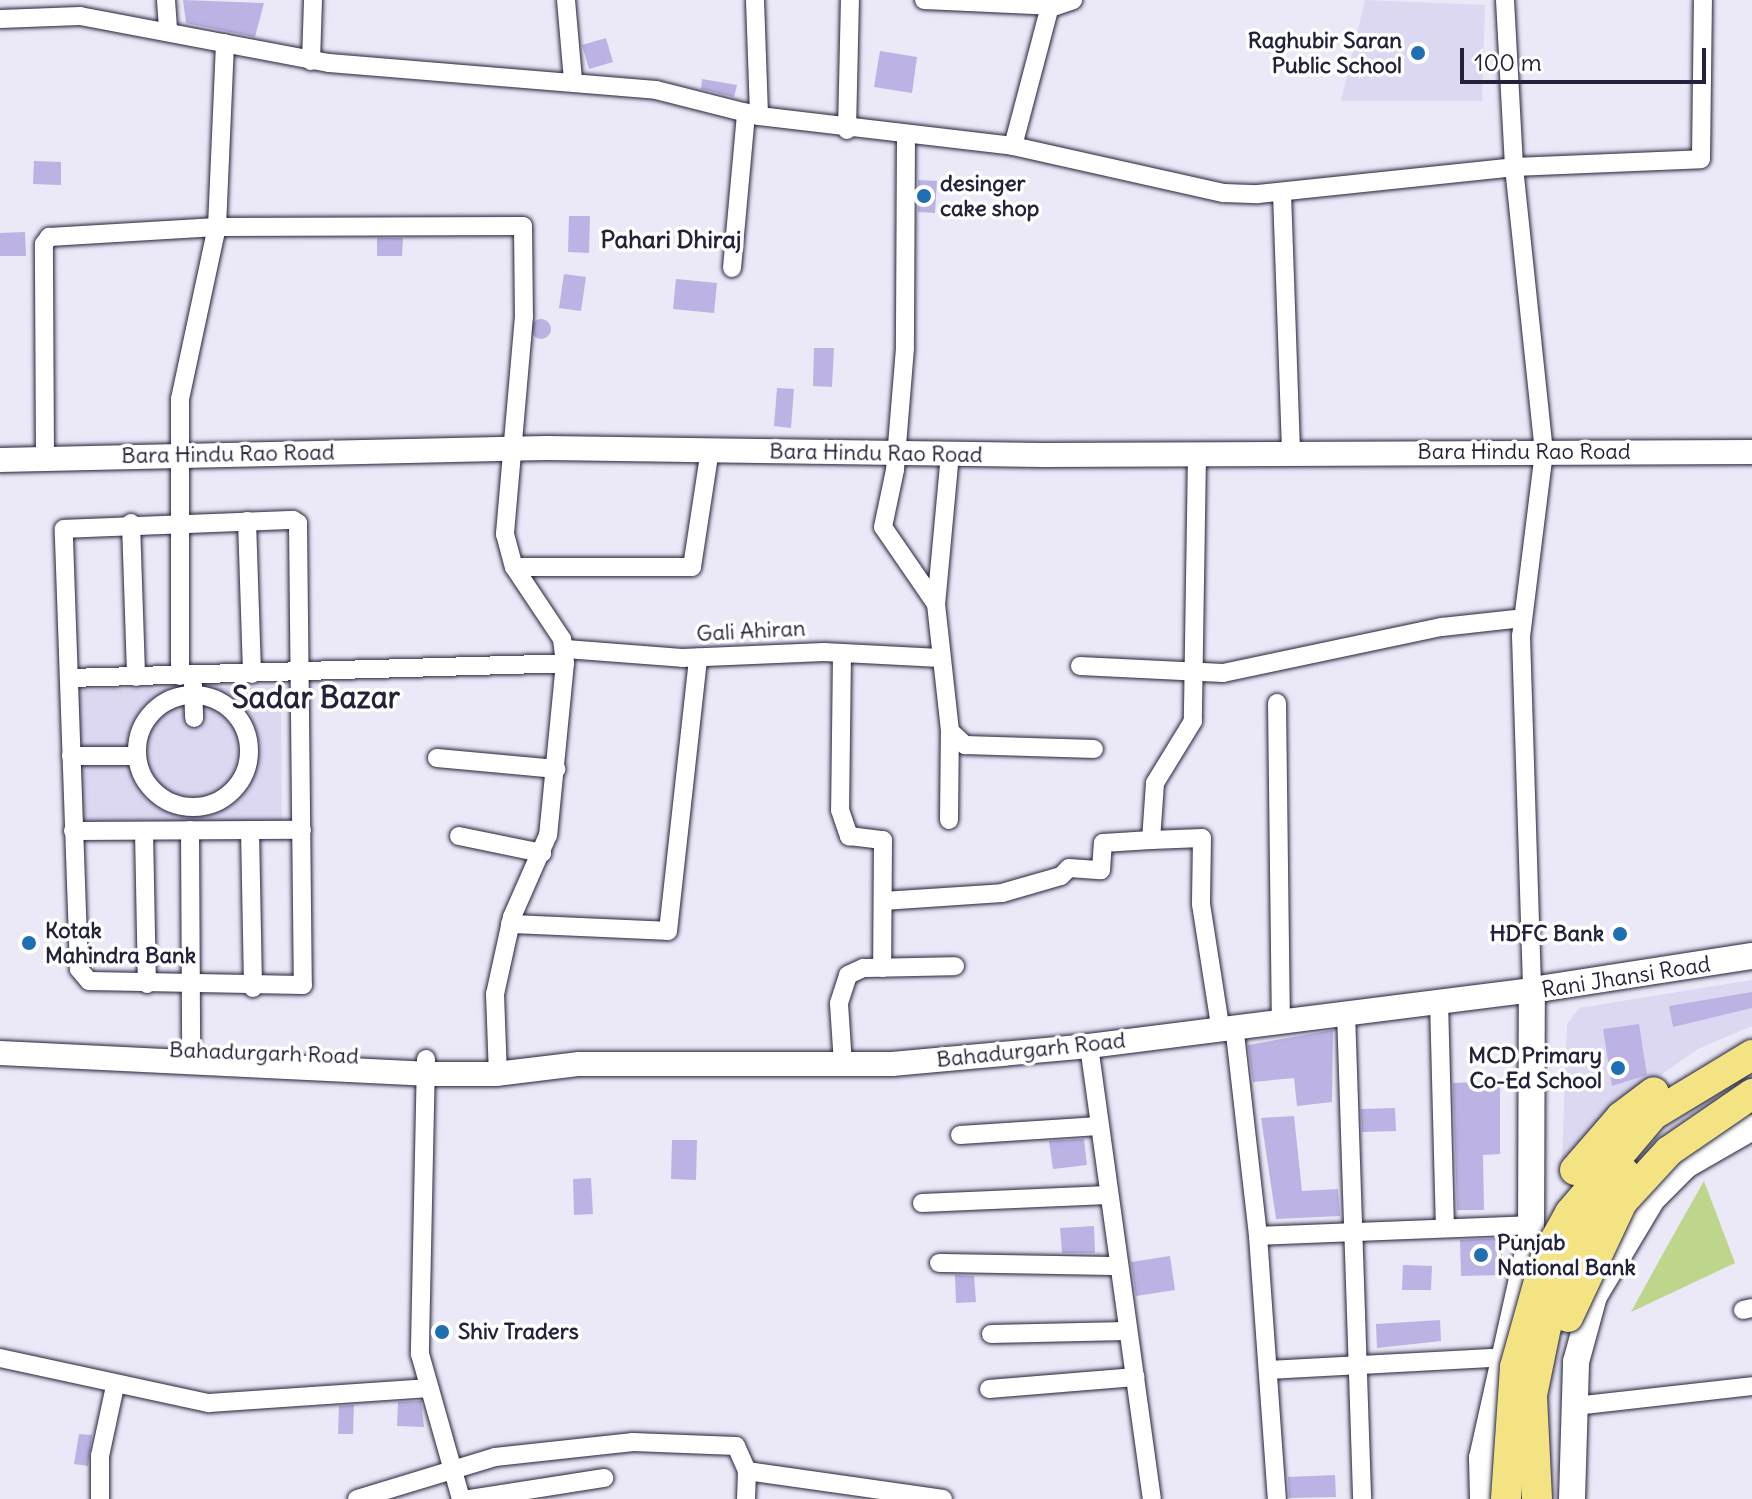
<!DOCTYPE html>
<style>
body{margin:0}
#map{position:relative;width:1752px;height:1499px;overflow:hidden;background:#ebe8f7;font-family:Delius,sans-serif}
div>[style]{position:absolute}
[style*='--x']{left:calc(var(--x)*1px);top:calc(var(--y)*1px);width:calc(var(--w)*1px);rotate:calc(var(--a)*1deg)}
.built>*{inset:0;background:#ddd8f1}
.green>*{inset:0;background:#bdd68c}
.building>*{inset:0;background:#bdb2e4}
.round{border-radius:50%}
.roads{filter:drop-shadow(0 0 2px #22223b) drop-shadow(0 0 2px #22223b)}
.minor>*{height:18px;margin:-9px;padding:0 9px;transform-origin:9px;border-radius:9px;background:#fff}
.minor>.ring{margin:-9px;padding:0;box-sizing:content-box;background:none;border:18px solid #fff;border-radius:50%}
.tertiary>*{height:24px;margin:-12px;padding:0 12px;transform-origin:12px;border-radius:12px;background:#fff}
.secondary>*{height:26px;margin:-13px;padding:0 13px;transform-origin:13px;border-radius:13px;background:#fff}
.bridges{filter:drop-shadow(0 0 2px #22223b) drop-shadow(0 0 2px #22223b)}
.primary-bridge>*{height:30px;margin:-15px;padding:0 15px;transform-origin:15px;border-radius:15px;background:#f4e382}
.dots>*{width:22px;height:22px;translate:-50% -50%;box-sizing:border-box;border:4px solid #fff;border-radius:50%}
span{translate:-50% -50%;white-space:nowrap;text-align:center;line-height:1.15;-webkit-text-stroke:7px #fff;paint-order:stroke}
.poi-label{font-size:22px;color:#22223b;font-weight:700}
.right{translate:-100% -50%;text-align:right}
.left{translate:0 -50%;text-align:left}
.street-label{font-size:22px;color:#22223b}
.neighbourhood-label{font-size:24px;color:#22223b;font-weight:700}
.district-label{font-size:30px;color:#22223b;font-weight:700}
.scale{position:absolute;left:1460px;top:48px;width:246px;height:36px;box-sizing:border-box;border:4px solid #22223b;border-top:0;padding-left:10px;font-size:24px;line-height:28px;white-space:nowrap;color:#22223b;-webkit-text-stroke:6px #fff;paint-order:stroke}
</style>
<div id="map">
<div class="built">
<div style="clip-path:polygon(1365px 0,1485px 5px,1482px 101px,1341px 101px)"></div>
<div style="clip-path:polygon(281px 687px,282px 829px,73px 831px,72px 690px)"></div>
<div style="clip-path:polygon(1752px 980px,1752px 1026px,1698px 1049px,1645px 1086px,1571px 1158px,1562px 1158px,1567px 1024px,1579px 1008px)"></div>
</div>
<div class="green">
<div style="clip-path:polygon(1704px 1181px,1735px 1263px,1631px 1312px,1665px 1250px)"></div>
</div>
<div class="building">
<div style="clip-path:polygon(183px 0,264px 3px,255px 37px,186px 23px)"></div>
<div style="clip-path:polygon(606px 38px,613px 62px,589px 69px,582px 45px)"></div>
<div style="clip-path:polygon(880px 51px,917px 57px,912px 93px,874px 87px)"></div>
<div style="clip-path:polygon(702px 79px,737px 85px,734px 97px,701px 89px)"></div>
<div style="clip-path:polygon(34px 161px,61px 162px,61px 185px,33px 184px)"></div>
<div style="clip-path:polygon(918px 180px,937px 181px,935px 213px,918px 212px)"></div>
<div style="clip-path:polygon(569px 216px,590px 216px,589px 253px,568px 252px)"></div>
<div style="clip-path:polygon(25px 232px,26px 256px,0 256px,0 233px)"></div>
<div style="clip-path:polygon(377px 238px,403px 238px,402px 256px,377px 256px)"></div>
<div style="clip-path:polygon(564px 274px,586px 277px,581px 311px,559px 308px)"></div>
<div style="clip-path:polygon(676px 279px,717px 283px,714px 313px,673px 309px)"></div>
<div class="round" style="left:531px;top:319px;width:20px;height:20px"></div>
<div style="clip-path:polygon(814px 348px,834px 348px,832px 387px,813px 386px)"></div>
<div style="clip-path:polygon(777px 388px,794px 389px,791px 428px,774px 426px)"></div>
<div style="clip-path:polygon(1752px 992px,1752px 1008px,1673px 1027px,1669px 1006px)"></div>
<div style="clip-path:polygon(1639px 1024px,1647px 1075px,1612px 1086px,1603px 1029px)"></div>
<div style="clip-path:polygon(1333px 1030px,1332px 1102px,1297px 1106px,1294px 1078px,1253px 1082px,1248px 1045px)"></div>
<div style="clip-path:polygon(1500px 1081px,1500px 1154px,1483px 1155px,1484px 1210px,1457px 1210px,1453px 1083px)"></div>
<div style="clip-path:polygon(1395px 1108px,1396px 1131px,1362px 1132px,1361px 1109px)"></div>
<div style="clip-path:polygon(1294px 1116px,1302px 1191px,1338px 1189px,1340px 1216px,1276px 1219px,1261px 1118px)"></div>
<div style="clip-path:polygon(1084px 1139px,1087px 1165px,1053px 1169px,1049px 1141px)"></div>
<div style="clip-path:polygon(672px 1140px,697px 1140px,696px 1180px,671px 1179px)"></div>
<div style="clip-path:polygon(591px 1178px,593px 1214px,574px 1215px,573px 1179px)"></div>
<div style="clip-path:polygon(1094px 1226px,1095px 1253px,1062px 1253px,1060px 1228px)"></div>
<div style="clip-path:polygon(1502px 1238px,1502px 1275px,1461px 1276px,1460px 1240px)"></div>
<div style="clip-path:polygon(1170px 1256px,1175px 1290px,1136px 1296px,1131px 1262px)"></div>
<div style="clip-path:polygon(1403px 1265px,1432px 1266px,1431px 1290px,1402px 1290px)"></div>
<div style="clip-path:polygon(955px 1275px,974px 1276px,976px 1302px,956px 1303px)"></div>
<div style="clip-path:polygon(1440px 1320px,1441px 1341px,1377px 1348px,1376px 1324px)"></div>
<div style="clip-path:polygon(421px 1401px,424px 1427px,397px 1426px,398px 1402px)"></div>
<div style="clip-path:polygon(354px 1405px,353px 1434px,338px 1434px,339px 1406px)"></div>
<div style="clip-path:polygon(79px 1434px,92px 1435px,88px 1466px,74px 1464px)"></div>
<div style="clip-path:polygon(1335px 1475px,1336px 1497px,1289px 1498px,1288px 1477px)"></div>
</div>
<div class="roads">
<div class="minor">
<div style="--x:166;--y:0;--w:30;--a:86"></div>
<div style="--x:566;--y:0;--w:80;--a:85"></div>
<div style="--x:755;--y:0;--w:116;--a:88"></div>
<div style="--x:924;--y:0;--w:132;--a:2.6"></div>
<div style="--x:1056;--y:6;--w:18;--a:-19"></div>
<div style="--x:1505;--y:0;--w:167;--a:86.9"></div>
<div style="--x:1514;--y:167;--w:287;--a:84"></div>
<div style="--x:1544;--y:452;--w:185;--a:97.1"></div>
<div style="--x:1521;--y:636;--w:354;--a:88.2"></div>
<div style="--x:0;--y:19;--w:80;--a:-2.1"></div>
<div style="--x:80;--y:16;--w:253;--a:10.7"></div>
<div style="--x:329;--y:63;--w:328;--a:4.7"></div>
<div style="--x:656;--y:90;--w:106;--a:14.2"></div>
<div style="--x:759;--y:116;--w:256;--a:6.7"></div>
<div style="--x:1013;--y:146;--w:216;--a:12.6"></div>
<div style="--x:1224;--y:193;--w:34;--a:2"></div>
<div style="--x:1258;--y:194;--w:257;--a:-6"></div>
<div style="--x:1514;--y:167;--w:187;--a:-2.4"></div>
<div style="--x:1701;--y:159;--w:159;--a:-89.3"></div>
<div style="--x:311;--y:61;--w:61;--a:-88.1"></div>
<div style="--x:847;--y:130;--w:130;--a:-88.7"></div>
<div style="--x:906;--y:136;--w:212;--a:90.3"></div>
<div style="--x:905;--y:348;--w:122;--a:94.7"></div>
<div style="--x:895;--y:470;--w:58;--a:101.9"></div>
<div style="--x:883;--y:527;--w:93;--a:55.5"></div>
<div style="--x:1013;--y:146;--w:145;--a:-75.2"></div>
<div style="--x:1282;--y:193;--w:261;--a:88"></div>
<div style="--x:732;--y:268;--w:156;--a:-84.8"></div>
<div style="--x:950;--y:454;--w:151;--a:95.3"></div>
<div style="--x:936;--y:604;--w:128;--a:83.7"></div>
<div style="--x:950;--y:731;--w:21;--a:43"></div>
<div style="--x:965;--y:745;--w:129;--a:1.8"></div>
<div style="--x:1197;--y:454;--w:267;--a:90.9"></div>
<div style="--x:1193;--y:721;--w:73;--a:121.5"></div>
<div style="--x:1155;--y:783;--w:57;--a:94"></div>
<div style="--x:1151;--y:840;--w:51;--a:-2.2"></div>
<div style="--x:1202;--y:838;--w:66;--a:90.9"></div>
<div style="--x:1201;--y:904;--w:123;--a:81.1"></div>
<div style="--x:45;--y:459;--w:215;--a:-90.3"></div>
<div style="--x:44;--y:244;--w:9;--a:-54"></div>
<div style="--x:49;--y:237;--w:168;--a:-3.4"></div>
<div style="--x:217;--y:227;--w:306;--a:-0.2"></div>
<div style="--x:523;--y:226;--w:90;--a:89.4"></div>
<div style="--x:524;--y:316;--w:219;--a:95"></div>
<div style="--x:505;--y:534;--w:34;--a:75"></div>
<div style="--x:514;--y:567;--w:87;--a:56.3"></div>
<div style="--x:562;--y:639;--w:24;--a:83"></div>
<div style="--x:565;--y:663;--w:173;--a:95.6"></div>
<div style="--x:548;--y:835;--w:90;--a:113.7"></div>
<div style="--x:512;--y:917;--w:79;--a:102.4"></div>
<div style="--x:495;--y:994;--w:80;--a:87.9"></div>
<div style="--x:293;--y:520;--w:6;--a:31"></div>
<div style="--x:298;--y:523;--w:462;--a:89.4"></div>
<div style="--x:303;--y:985;--w:214;--a:-178.9"></div>
<div style="--x:89;--y:981;--w:16;--a:-130"></div>
<div style="--x:79;--y:969;--w:440;--a:-92"></div>
<div style="--x:64;--y:529;--w:229;--a:-2.3"></div>
<div style="--x:247;--y:521;--w:153;--a:88.1"></div>
<div style="--x:131;--y:523;--w:154;--a:88.1"></div>
<div style="--x:514;--y:567;--w:178;--a:0"></div>
<div style="--x:692;--y:567;--w:118;--a:-81.3"></div>
<div style="--x:566;--y:649;--w:116;--a:4.4"></div>
<div style="--x:682;--y:658;--w:142;--a:-2.4"></div>
<div style="--x:824;--y:652;--w:116;--a:3"></div>
<div style="--x:842;--y:653;--w:157;--a:90.7"></div>
<div style="--x:840;--y:810;--w:28;--a:71"></div>
<div style="--x:849;--y:836;--w:34;--a:7"></div>
<div style="--x:883;--y:840;--w:128;--a:90.4"></div>
<div style="--x:1080;--y:666;--w:143;--a:2.8"></div>
<div style="--x:1223;--y:673;--w:224;--a:-11.9"></div>
<div style="--x:1442;--y:627;--w:81;--a:-6.3"></div>
<div style="--x:180;--y:676;--w:277;--a:-90"></div>
<div style="--x:180;--y:399;--w:176;--a:-77.9"></div>
<div style="--x:217;--y:227;--w:184;--a:-87.5"></div>
<div style="--x:69;--y:678;--w:496;--a:-1.7"></div>
<div style="--x:193;--y:685;--w:33;--a:88"></div>
<div class="ring" style="left:137px;top:695px;width:94px;height:94px"></div>
<div style="--x:1277;--y:703;--w:317;--a:89.3"></div>
<div style="--x:71;--y:756;--w:66;--a:0"></div>
<div style="--x:437;--y:758;--w:120;--a:5.3"></div>
<div style="--x:949;--y:820;--w:89;--a:-89.4"></div>
<div style="--x:190;--y:830;--w:220;--a:89.7"></div>
<div style="--x:250;--y:830;--w:158;--a:88.9"></div>
<div style="--x:73;--y:831;--w:229;--a:-0.3"></div>
<div style="--x:144;--y:831;--w:153;--a:88.9"></div>
<div style="--x:459;--y:836;--w:85;--a:11.6"></div>
<div style="--x:883;--y:901;--w:119;--a:-3.8"></div>
<div style="--x:1002;--y:893;--w:61;--a:-16.1"></div>
<div style="--x:1061;--y:876;--w:11;--a:-45"></div>
<div style="--x:1069;--y:868;--w:32;--a:4"></div>
<div style="--x:1101;--y:870;--w:27;--a:-86"></div>
<div style="--x:1103;--y:843;--w:48;--a:-3.6"></div>
<div style="--x:510;--y:924;--w:158;--a:2.5"></div>
<div style="--x:668;--y:931;--w:275;--a:-83.7"></div>
<div style="--x:1439;--y:1001;--w:225;--a:88.5"></div>
<div style="--x:1346;--y:1012;--w:487;--a:88.1"></div>
<div style="--x:1234;--y:1025;--w:212;--a:83.5"></div>
<div style="--x:1258;--y:1236;--w:264;--a:85.9"></div>
<div style="--x:1089;--y:1046;--w:457;--a:82.1"></div>
<div style="--x:426;--y:1059;--w:295;--a:91.2"></div>
<div style="--x:420;--y:1354;--w:151;--a:74.2"></div>
<div style="--x:843;--y:1064;--w:61;--a:-93.8"></div>
<div style="--x:839;--y:1003;--w:29;--a:-72"></div>
<div style="--x:848;--y:975;--w:17;--a:-25"></div>
<div style="--x:863;--y:968;--w:92;--a:-1.2"></div>
<div style="--x:960;--y:1135;--w:139;--a:-3.7"></div>
<div style="--x:922;--y:1203;--w:186;--a:-2.5"></div>
<div style="--x:1258;--y:1236;--w:274;--a:-2.3"></div>
<div style="--x:939;--y:1263;--w:178;--a:1"></div>
<div style="--x:1743;--y:1310;--w:9;--a:-13"></div>
<div style="--x:991;--y:1334;--w:136;--a:-1.3"></div>
<div style="--x:0;--y:1358;--w:214;--a:12.2"></div>
<div style="--x:209;--y:1403;--w:221;--a:-3.9"></div>
<div style="--x:1268;--y:1370;--w:237;--a:-3.1"></div>
<div style="--x:989;--y:1389;--w:147;--a:-4.7"></div>
<div style="--x:1575;--y:1406;--w:178;--a:-6.4"></div>
<div style="--x:747;--y:1471;--w:198;--a:8.1"></div>
<div style="--x:100;--y:1499;--w:43;--a:-90"></div>
<div style="--x:100;--y:1456;--w:72;--a:-77.9"></div>
<div style="--x:357;--y:1499;--w:144;--a:-16.9"></div>
<div style="--x:495;--y:1457;--w:139;--a:-6.2"></div>
<div style="--x:633;--y:1442;--w:103;--a:2.2"></div>
<div style="--x:736;--y:1446;--w:27;--a:66"></div>
<div style="--x:747;--y:1471;--w:28;--a:92"></div>
<div style="--x:470;--y:1499;--w:136;--a:-8.9"></div>
</div>
<div class="tertiary">
<div style="--x:0;--y:460;--w:547;--a:-1.26"></div>
<div style="--x:547;--y:448;--w:495;--a:0.8"></div>
<div style="--x:1042;--y:455;--w:710;--a:-0.24"></div>
<div style="--x:0;--y:1053;--w:426;--a:2.8"></div>
<div style="--x:425;--y:1074;--w:71;--a:0"></div>
<div style="--x:496;--y:1074;--w:84;--a:-6.9"></div>
<div style="--x:579;--y:1064;--w:313;--a:0"></div>
<div style="--x:892;--y:1064;--w:198;--a:-5.2"></div>
<div style="--x:1089;--y:1046;--w:447;--a:-7.2"></div>
</div>
<div class="secondary">
<div style="--x:1483;--y:1499;--w:41;--a:-91.4"></div>
<div style="--x:1482;--y:1458;--w:224;--a:-77.4"></div>
<div style="--x:1531;--y:1239;--w:249;--a:-89.8"></div>
<div style="--x:1532;--y:990;--w:223;--a:-8.8"></div>
<div style="--x:1572;--y:1499;--w:137;--a:-88.3"></div>
<div style="--x:1576;--y:1362;--w:68;--a:-74.7"></div>
<div style="--x:1594;--y:1296;--w:113;--a:-59.1"></div>
<div style="--x:1652;--y:1199;--w:48;--a:-45"></div>
<div style="--x:1686;--y:1165;--w:76;--a:-29.9"></div>
</div>
</div>
<div class="bridges">
<div class="primary-bridge">
<div style="--x:1575;--y:1170;--w:70;--a:-49"></div>
<div style="--x:1621;--y:1117;--w:41;--a:-37.1"></div>
<div style="--x:1568;--y:1317;--w:127;--a:-64.8"></div>
<div style="--x:1622;--y:1202;--w:69;--a:-47.3"></div>
<div style="--x:1669;--y:1151;--w:101;--a:-34.5"></div>
<div style="--x:1506;--y:1499;--w:132;--a:-86.1"></div>
<div style="--x:1515;--y:1367;--w:115;--a:-74.4"></div>
<div style="--x:1546;--y:1256;--w:49;--a:-60.8"></div>
<div style="--x:1570;--y:1213;--w:128;--a:-49.7"></div>
<div style="--x:1653;--y:1115;--w:116;--a:-31.2"></div>
<div style="--x:1537;--y:1499;--w:104;--a:-92.8"></div>
<div style="--x:1532;--y:1395;--w:69;--a:-78.4"></div>
<div style="--x:1546;--y:1327;--w:67;--a:-73.5"></div>
<div style="--x:1565;--y:1263;--w:108;--a:-56.8"></div>
</div>
</div>
<div class="dots">
<div style="left:1418px;top:53px;background:#1f6fb2"></div>
<div style="left:924px;top:196px;background:#1f6fb2"></div>
<div style="left:1620px;top:934px;background:#1f6fb2"></div>
<div style="left:29px;top:943px;background:#1f6fb2"></div>
<div style="left:1618px;top:1068px;background:#1f6fb2"></div>
<div style="left:1481px;top:1255px;background:#1f6fb2"></div>
<div style="left:442px;top:1332px;background:#1f6fb2"></div>
</div>
<div class="poi-label">
<span class="right" style="left:1402px;top:53px">Raghubir Saran<br>Public School</span>
<span class="left" style="left:940px;top:196px">desinger<br>cake shop</span>
<span class="left" style="left:45px;top:943px">Kotak<br>Mahindra Bank</span>
<span class="right" style="left:1604px;top:934px">HDFC Bank</span>
<span class="right" style="left:1602px;top:1068px">MCD Primary<br>Co-Ed School</span>
<span class="left" style="left:1497px;top:1255px">Punjab<br>National Bank</span>
<span class="left" style="left:458px;top:1332px">Shiv Traders</span>
</div>
<div class="street-label">
<span style="left:1524px;top:452px">Bara Hindu Rao Road</span>
<span style="left:876px;top:453px;rotate:1deg">Bara Hindu Rao Road</span>
<span style="left:228px;top:454px;rotate:-1deg">Bara Hindu Rao Road</span>
<span style="left:751px;top:631px;rotate:-3deg">Gali Ahiran</span>
<span style="left:1626px;top:977px;rotate:-9deg">Rani Jhansi Road</span>
<span style="left:1031px;top:1050px;rotate:-6deg">Bahadurgarh Road</span>
<span style="left:264px;top:1053px;rotate:2deg">Bahadurgarh Road</span>
</div>
<div class="neighbourhood-label">
<span style="left:671px;top:240px">Pahari Dhiraj</span>
</div>
<div class="district-label">
<span style="left:316px;top:697px">Sadar Bazar</span>
</div>
<div class="scale">100 m</div>
</div>
